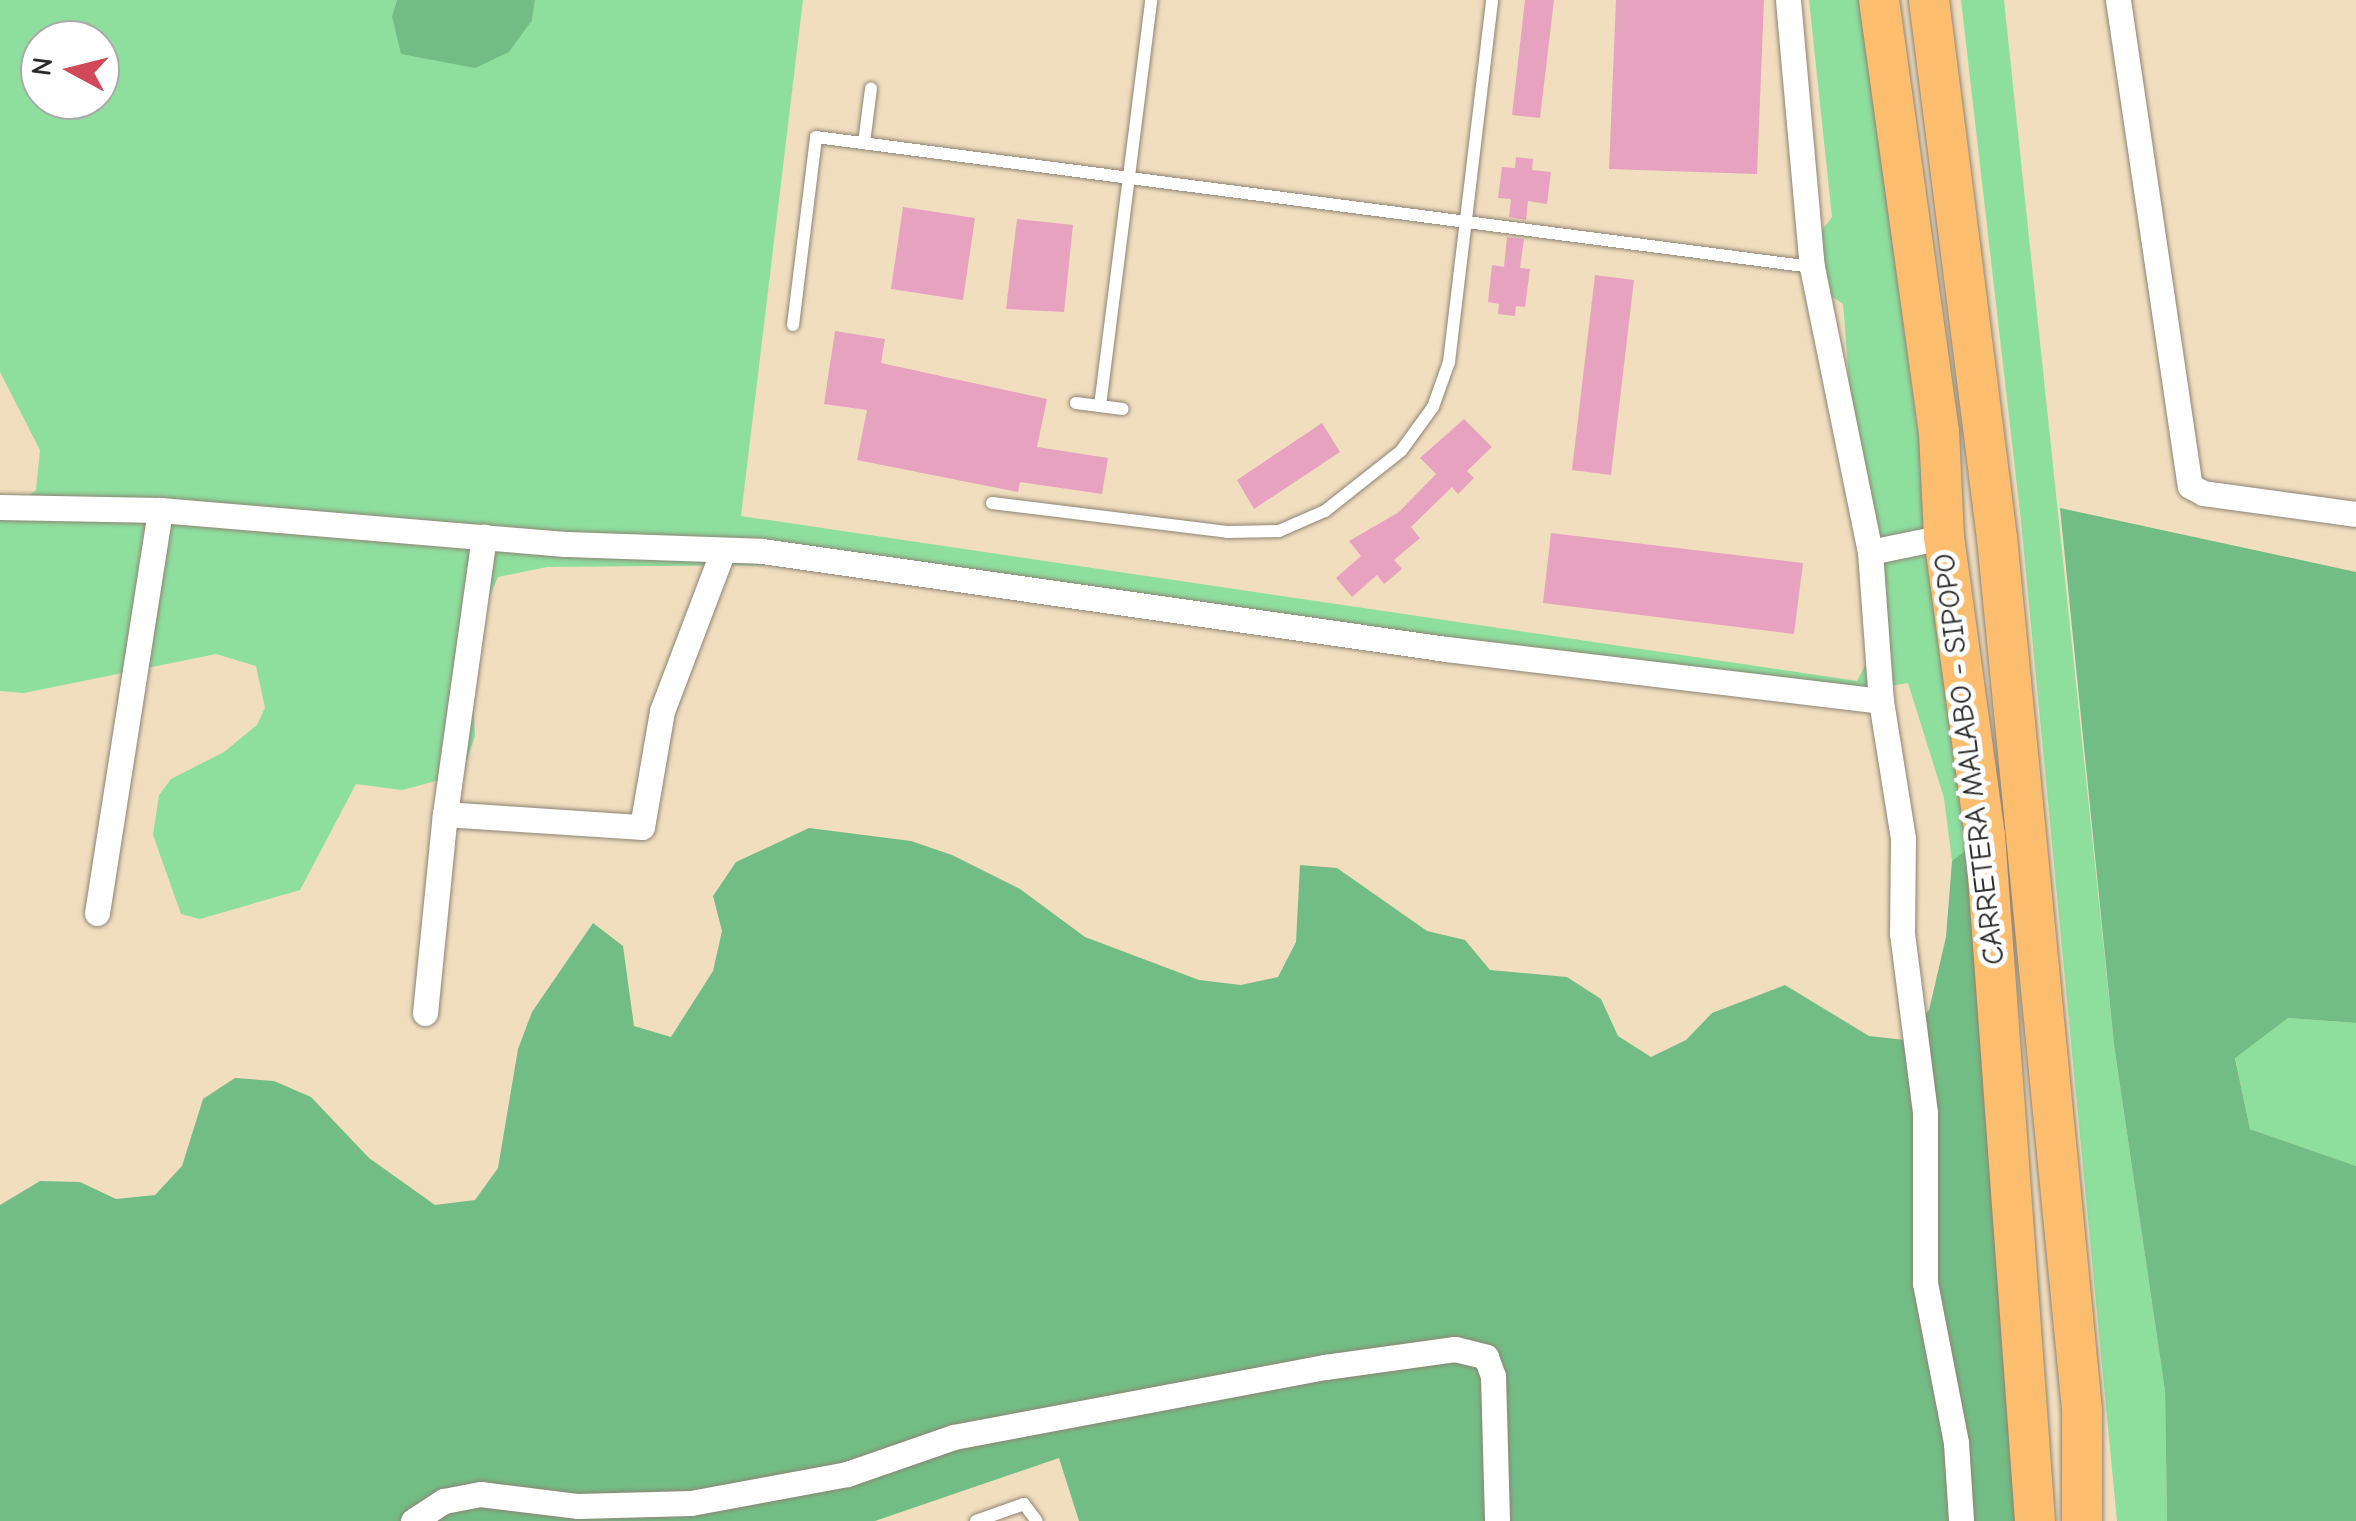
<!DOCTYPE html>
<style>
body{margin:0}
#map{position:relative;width:2356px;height:1521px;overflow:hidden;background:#f1debf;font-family:"Comic Neue",sans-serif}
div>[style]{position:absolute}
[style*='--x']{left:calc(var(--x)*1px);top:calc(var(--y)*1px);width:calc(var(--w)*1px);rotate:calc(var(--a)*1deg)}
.green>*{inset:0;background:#8ede9e}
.forest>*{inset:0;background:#72bd85}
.building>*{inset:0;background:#e7a2c0}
.roads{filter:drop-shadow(0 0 2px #8e8475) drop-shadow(0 0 2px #8e8475)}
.service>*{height:12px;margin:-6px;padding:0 6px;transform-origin:6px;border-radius:6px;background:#fff}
.minor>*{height:25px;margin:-12.5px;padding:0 12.5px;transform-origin:12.5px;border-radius:12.5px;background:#fff}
.trunk>*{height:40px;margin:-20px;padding:0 20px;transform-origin:20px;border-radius:20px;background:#fcbd6f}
span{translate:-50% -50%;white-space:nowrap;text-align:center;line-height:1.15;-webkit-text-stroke:10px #fff;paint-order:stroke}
.street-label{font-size:30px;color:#2b2b2b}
.north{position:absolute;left:20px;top:20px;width:100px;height:100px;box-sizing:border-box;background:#fff;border:2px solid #aaa;border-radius:50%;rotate:277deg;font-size:28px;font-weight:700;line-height:40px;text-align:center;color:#2b2b2b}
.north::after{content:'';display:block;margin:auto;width:35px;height:45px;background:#d1495b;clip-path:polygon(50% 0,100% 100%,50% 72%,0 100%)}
</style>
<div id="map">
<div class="green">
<div style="clip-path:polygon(evenodd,0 0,397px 0,392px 16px,532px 20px,535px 0,803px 0,741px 516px,1857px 681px,1871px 654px,1843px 304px,1793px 269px,1832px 217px,1809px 0,1860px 0,1974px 853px,1952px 861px,1944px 798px,1908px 683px,1811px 699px,768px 565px,547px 567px,498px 577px,470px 641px,475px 736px,462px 774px,402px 790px,356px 784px,300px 890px,200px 919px,181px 914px,153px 835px,159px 795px,171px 779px,224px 752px,257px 725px,265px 708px,256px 666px,216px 654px,24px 693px,0 691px,0 518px,36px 490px,40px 450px,0 372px,0 0,40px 40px,100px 40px,100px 100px,40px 100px,40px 40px)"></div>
<div style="clip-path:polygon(1961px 0,2004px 0,2114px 1045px,2165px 1391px,2167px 1521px,2117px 1521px,2021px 521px)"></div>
<div style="clip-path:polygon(2288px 1018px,2356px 1023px,2356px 1166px,2250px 1129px,2235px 1057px)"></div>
</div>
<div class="forest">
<div style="clip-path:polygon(397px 0,535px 0,532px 20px,509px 52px,475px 68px,401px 54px,392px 16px)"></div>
<div style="clip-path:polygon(2060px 508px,2356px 572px,2356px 1023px,2288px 1018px,2235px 1058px,2250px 1129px,2356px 1166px,2356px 1521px,2167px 1521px,2165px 1391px,2114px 1045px)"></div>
<div style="clip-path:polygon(809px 828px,911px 841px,952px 855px,1020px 889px,1085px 937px,1199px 980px,1241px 985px,1278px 977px,1296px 942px,1300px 865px,1337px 868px,1427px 931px,1465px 940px,1490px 970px,1567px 977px,1601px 999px,1618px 1036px,1651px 1057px,1686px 1040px,1712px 1013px,1785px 985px,1869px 1036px,1905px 1040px,1929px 1010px,1946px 937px,1952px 861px,1987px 834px,2047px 1521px,1079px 1521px,1059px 1458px,875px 1521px,0 1521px,0 1205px,40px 1181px,80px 1182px,116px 1199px,155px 1195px,182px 1166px,203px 1099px,235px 1078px,274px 1081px,311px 1097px,369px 1158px,435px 1205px,475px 1200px,498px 1168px,518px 1049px,532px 1012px,593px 923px,623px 946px,634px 1026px,671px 1037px,713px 971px,722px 931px,713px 896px,736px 862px)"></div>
</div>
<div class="building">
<div style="clip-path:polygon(1525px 0,1554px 0,1540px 118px,1512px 115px)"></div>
<div style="clip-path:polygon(1616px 0,1764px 0,1757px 174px,1609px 169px)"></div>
<div style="clip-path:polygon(1516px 157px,1533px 159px,1532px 170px,1551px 172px,1547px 204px,1528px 201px,1526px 220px,1509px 217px,1511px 199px,1498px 198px,1502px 167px,1515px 168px)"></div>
<div style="clip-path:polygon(903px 207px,975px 218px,963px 300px,891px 289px)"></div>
<div style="clip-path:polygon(1017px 219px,1073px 225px,1064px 312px,1006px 309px)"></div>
<div style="clip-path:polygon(1507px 237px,1524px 239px,1520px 268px,1530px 269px,1525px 307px,1516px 306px,1515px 316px,1498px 314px,1499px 304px,1488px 302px,1492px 265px,1504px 267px)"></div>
<div style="clip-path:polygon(1595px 275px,1634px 280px,1611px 475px,1572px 470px)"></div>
<div style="clip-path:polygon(835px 331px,885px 339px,881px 363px,1047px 399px,1037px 447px,1108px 458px,1102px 494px,1020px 482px,1018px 492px,857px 460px,867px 410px,824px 404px)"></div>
<div style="clip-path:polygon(1464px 419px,1492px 447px,1467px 471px,1474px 478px,1458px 494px,1452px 487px,1411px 527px,1420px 538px,1394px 560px,1402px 569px,1384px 584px,1377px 575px,1352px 597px,1336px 578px,1361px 556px,1349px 541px,1399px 512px,1436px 474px,1420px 458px)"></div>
<div style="clip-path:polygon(1322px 423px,1340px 452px,1254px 509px,1237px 480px)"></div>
<div style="clip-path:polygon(1551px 533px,1803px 563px,1794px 634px,1543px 603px)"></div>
</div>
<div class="roads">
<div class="service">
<div style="--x:864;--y:143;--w:55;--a:-82.7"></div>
<div style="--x:793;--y:325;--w:189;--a:-83"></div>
<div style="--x:816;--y:137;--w:1004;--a:7.44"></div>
<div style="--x:1076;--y:403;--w:47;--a:7.3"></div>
<div style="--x:1100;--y:406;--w:409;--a:-82.8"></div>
<div style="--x:992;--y:503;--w:237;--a:7"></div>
<div style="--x:1227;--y:532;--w:52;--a:-1.1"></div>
<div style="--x:1279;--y:531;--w:50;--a:-23.5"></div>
<div style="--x:1325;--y:511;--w:97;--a:-38.3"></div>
<div style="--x:1401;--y:451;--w:54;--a:-54"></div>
<div style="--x:1433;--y:407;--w:48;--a:-70.4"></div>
<div style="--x:1449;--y:362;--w:365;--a:-83.2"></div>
<div style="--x:976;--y:1521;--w:51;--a:-19.5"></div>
<div style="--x:1024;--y:1504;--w:21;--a:53"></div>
</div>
<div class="minor">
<div style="--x:1788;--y:0;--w:268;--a:84.9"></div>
<div style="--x:1812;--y:267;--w:291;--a:78.5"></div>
<div style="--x:1870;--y:552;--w:149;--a:85.8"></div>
<div style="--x:1881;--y:701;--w:140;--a:80.9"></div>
<div style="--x:1903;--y:839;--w:94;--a:90.6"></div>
<div style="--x:1902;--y:933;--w:181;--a:82.7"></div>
<div style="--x:1925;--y:1113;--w:170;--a:90"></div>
<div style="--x:1925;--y:1283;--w:163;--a:79"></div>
<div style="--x:1956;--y:1443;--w:78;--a:86.3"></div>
<div style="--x:2118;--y:0;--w:491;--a:81.6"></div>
<div style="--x:2190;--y:486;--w:15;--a:28"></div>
<div style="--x:2203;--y:493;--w:154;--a:7.8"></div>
<div style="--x:0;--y:507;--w:160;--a:1.1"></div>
<div style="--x:160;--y:510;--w:406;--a:4.8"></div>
<div style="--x:565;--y:544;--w:197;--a:2"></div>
<div style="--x:762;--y:551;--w:691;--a:8.15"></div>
<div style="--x:1446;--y:649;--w:438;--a:6.8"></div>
<div style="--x:1870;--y:552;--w:76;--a:-11.5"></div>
<div style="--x:445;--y:814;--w:280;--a:-82"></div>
<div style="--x:97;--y:913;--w:408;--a:-81.1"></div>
<div style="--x:425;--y:1013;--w:200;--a:-84.3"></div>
<div style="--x:445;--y:814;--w:197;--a:3.8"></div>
<div style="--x:642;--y:827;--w:118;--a:-80.2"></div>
<div style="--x:662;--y:711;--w:172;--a:-69.2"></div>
<div style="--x:413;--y:1521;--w:37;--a:-33"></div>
<div style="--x:444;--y:1501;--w:37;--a:-11"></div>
<div style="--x:480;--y:1494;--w:99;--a:7"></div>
<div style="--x:578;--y:1506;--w:113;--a:-1.5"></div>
<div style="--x:691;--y:1503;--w:159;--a:-10.5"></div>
<div style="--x:847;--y:1474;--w:113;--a:-19.1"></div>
<div style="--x:954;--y:1437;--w:378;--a:-10.7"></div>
<div style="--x:1325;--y:1367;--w:131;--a:-7.9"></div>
<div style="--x:1455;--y:1349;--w:32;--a:14"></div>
<div style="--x:1486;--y:1357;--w:20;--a:70"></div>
<div style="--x:1493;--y:1376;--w:145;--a:88.4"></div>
</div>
<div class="trunk">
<div style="--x:1879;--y:0;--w:435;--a:82.1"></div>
<div style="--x:1939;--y:431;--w:106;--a:87.3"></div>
<div style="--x:1944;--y:537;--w:301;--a:82.2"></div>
<div style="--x:1985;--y:835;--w:688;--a:85.83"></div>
<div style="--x:1929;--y:0;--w:542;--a:82.8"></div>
<div style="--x:1997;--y:538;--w:876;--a:84.43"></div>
<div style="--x:2082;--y:1410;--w:111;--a:90"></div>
</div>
</div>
<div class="street-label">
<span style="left:1970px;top:759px;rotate:-97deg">CARRETERA MALABO - SIPOPO</span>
</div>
<div class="north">N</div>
</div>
